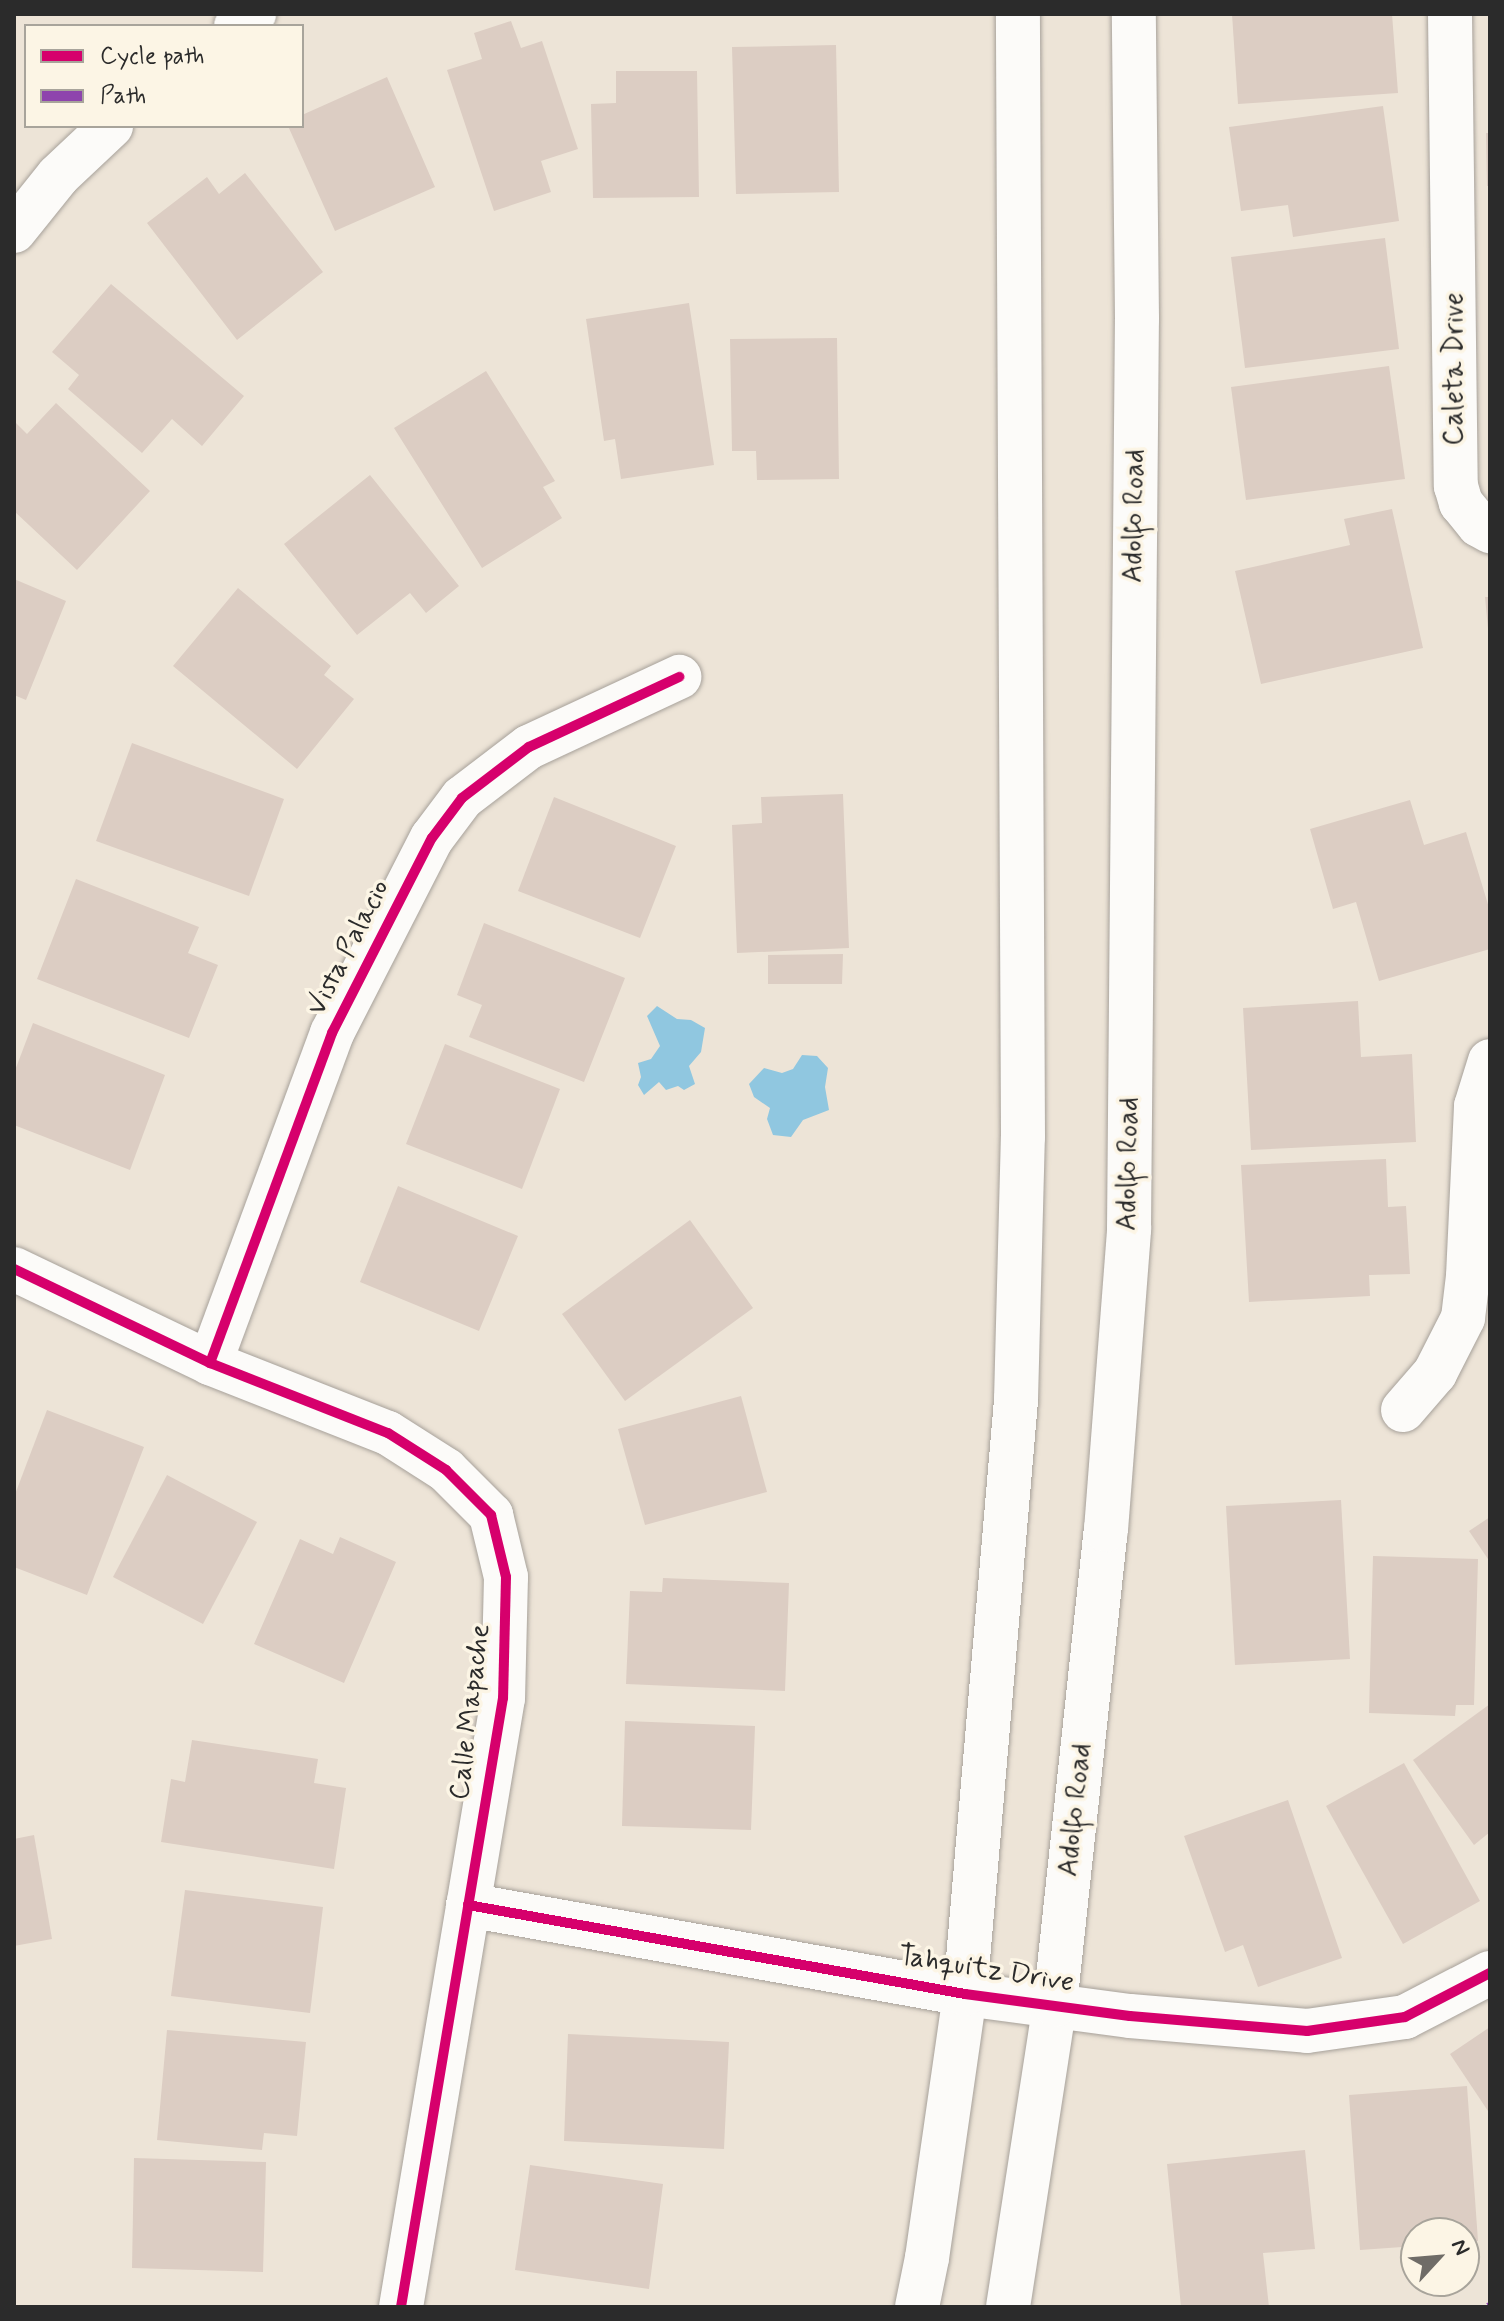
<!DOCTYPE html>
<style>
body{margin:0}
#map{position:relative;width:1504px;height:2321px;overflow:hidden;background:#ede4d7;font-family:Mynerve,sans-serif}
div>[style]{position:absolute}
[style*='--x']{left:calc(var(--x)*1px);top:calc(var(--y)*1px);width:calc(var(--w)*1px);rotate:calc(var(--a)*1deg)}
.water>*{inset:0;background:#90c7e0}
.building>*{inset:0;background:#dccdc3}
.roads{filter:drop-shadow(0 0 2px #a7a19a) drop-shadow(0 0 2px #a7a19a)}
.street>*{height:44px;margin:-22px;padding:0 22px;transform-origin:22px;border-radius:22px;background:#fcfbf9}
.secondary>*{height:44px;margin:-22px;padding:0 22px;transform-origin:22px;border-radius:22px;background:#fcfbf9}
.quiet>*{height:8px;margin-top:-4px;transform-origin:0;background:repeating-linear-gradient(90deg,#8e44ad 0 16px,transparent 0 24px)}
.cycleway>*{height:10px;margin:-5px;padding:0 5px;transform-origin:5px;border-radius:5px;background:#d6006c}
span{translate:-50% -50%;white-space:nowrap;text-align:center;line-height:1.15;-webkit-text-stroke:7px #fcf5e5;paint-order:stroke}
.street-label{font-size:28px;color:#2b2b2b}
.frame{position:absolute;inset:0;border:16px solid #2b2b2b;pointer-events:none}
.legend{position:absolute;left:24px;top:24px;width:280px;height:104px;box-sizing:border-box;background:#fcf5e5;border:2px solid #a8a49b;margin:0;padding:10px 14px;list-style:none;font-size:24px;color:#2b2b2b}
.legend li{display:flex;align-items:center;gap:16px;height:40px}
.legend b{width:40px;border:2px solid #a8a49b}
.north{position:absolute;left:1400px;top:2217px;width:80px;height:80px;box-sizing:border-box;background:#fcf5e5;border:2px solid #a8a49b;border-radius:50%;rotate:64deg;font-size:22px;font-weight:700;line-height:32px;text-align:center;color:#2b2b2b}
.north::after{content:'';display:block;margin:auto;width:28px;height:36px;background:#6f6c67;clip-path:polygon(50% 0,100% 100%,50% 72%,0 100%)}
</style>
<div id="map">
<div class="water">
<div style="clip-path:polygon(657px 1006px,677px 1019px,691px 1020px,705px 1028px,701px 1052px,689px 1066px,695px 1084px,684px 1090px,678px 1086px,666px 1090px,659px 1082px,644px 1095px,638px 1085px,641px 1077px,638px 1063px,651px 1059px,660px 1046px,647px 1016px)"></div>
<div style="clip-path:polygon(802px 1055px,817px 1056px,828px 1068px,825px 1087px,829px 1110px,803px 1120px,791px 1137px,773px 1135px,767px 1119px,770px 1108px,754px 1097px,749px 1084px,764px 1068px,782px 1073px,793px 1069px)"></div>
</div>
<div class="building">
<div style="clip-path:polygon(1232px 14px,1392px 14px,1398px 93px,1238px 104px)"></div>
<div style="clip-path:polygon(511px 21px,521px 48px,542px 41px,578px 149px,541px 161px,551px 192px,494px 211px,447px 70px,482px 59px,474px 33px)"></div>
<div style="clip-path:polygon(836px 45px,839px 192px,736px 194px,732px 47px)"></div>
<div style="clip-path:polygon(616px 71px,697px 71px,699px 197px,593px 198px,591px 104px,616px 103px)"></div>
<div style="clip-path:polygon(387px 77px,435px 187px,335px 231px,288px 126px,302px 126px,302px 115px)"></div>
<div style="clip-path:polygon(1383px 106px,1399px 221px,1293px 237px,1288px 205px,1241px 211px,1229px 127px)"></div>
<div style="clip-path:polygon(1486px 133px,1490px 133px,1490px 186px,1487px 186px)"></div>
<div style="clip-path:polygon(245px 173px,323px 272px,237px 340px,147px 223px,207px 177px,219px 194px)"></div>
<div style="clip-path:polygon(1385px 238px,1399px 349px,1245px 368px,1231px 257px)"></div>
<div style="clip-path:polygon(111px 284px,244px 396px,202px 446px,172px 419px,142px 453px,68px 389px,79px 375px,52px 352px)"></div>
<div style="clip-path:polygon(689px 303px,714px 465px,621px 479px,615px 439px,604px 441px,586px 319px)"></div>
<div style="clip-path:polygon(837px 338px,839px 479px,757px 480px,756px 451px,732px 451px,730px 339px)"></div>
<div style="clip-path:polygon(1389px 366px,1405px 479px,1246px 500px,1231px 387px)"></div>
<div style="clip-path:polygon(486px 371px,555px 481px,543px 487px,562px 518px,482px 568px,394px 428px)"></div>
<div style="clip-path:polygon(56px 403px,150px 491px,77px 570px,14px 511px,14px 426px,16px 423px,27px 434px)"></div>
<div style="clip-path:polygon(370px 475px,459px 586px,426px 613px,410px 593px,357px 635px,284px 544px)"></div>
<div style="clip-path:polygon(1392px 509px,1423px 648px,1261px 684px,1235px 571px,1350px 545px,1344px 519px)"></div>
<div style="clip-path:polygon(14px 579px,66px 601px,26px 700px,14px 695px)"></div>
<div style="clip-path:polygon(238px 588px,331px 666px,324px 675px,354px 699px,297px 769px,173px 666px)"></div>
<div style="clip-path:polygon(1485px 597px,1490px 597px,1490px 629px,1488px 629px)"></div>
<div style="clip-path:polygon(132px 743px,284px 799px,249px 896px,96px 841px)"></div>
<div style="clip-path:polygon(843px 794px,849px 948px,737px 953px,732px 825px,762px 823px,761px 797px)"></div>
<div style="clip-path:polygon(554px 797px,676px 846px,640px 938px,518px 891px)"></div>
<div style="clip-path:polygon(1410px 800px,1424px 845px,1466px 832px,1490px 911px,1490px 949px,1379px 981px,1356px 902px,1333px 909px,1310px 829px)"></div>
<div style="clip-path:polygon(76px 879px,199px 927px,188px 953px,218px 965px,189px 1038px,37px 979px)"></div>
<div style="clip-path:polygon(484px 923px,625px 978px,584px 1082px,469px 1037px,482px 1005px,457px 995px)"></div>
<div style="clip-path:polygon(843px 954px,842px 984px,768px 984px,768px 955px)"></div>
<div style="clip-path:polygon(1358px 1001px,1361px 1057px,1412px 1054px,1416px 1142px,1251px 1150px,1243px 1008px)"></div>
<div style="clip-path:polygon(33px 1023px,165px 1075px,130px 1170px,14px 1125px,14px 1073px)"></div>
<div style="clip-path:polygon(445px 1044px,560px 1089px,522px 1189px,406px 1144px)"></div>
<div style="clip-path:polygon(1386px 1159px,1388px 1207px,1406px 1206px,1410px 1274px,1369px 1275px,1370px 1296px,1249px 1302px,1241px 1165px)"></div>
<div style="clip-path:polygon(398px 1186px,518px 1236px,479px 1331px,360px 1282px)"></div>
<div style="clip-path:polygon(690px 1220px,753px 1308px,625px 1401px,562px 1314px)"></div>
<div style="clip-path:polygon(741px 1396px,767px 1492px,645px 1525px,618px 1429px)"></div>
<div style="clip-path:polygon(47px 1410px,144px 1447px,87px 1595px,14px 1567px,14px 1497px)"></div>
<div style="clip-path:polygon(167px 1475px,257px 1522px,203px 1624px,113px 1577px)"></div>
<div style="clip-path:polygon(1341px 1500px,1350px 1659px,1235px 1665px,1226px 1506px)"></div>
<div style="clip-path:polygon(1490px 1517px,1490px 1562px,1469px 1531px)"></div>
<div style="clip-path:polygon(340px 1537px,396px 1562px,344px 1683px,254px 1644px,300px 1539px,333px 1554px)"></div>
<div style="clip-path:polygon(1373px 1556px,1478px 1559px,1474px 1705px,1456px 1705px,1455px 1716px,1369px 1713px)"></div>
<div style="clip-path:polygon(663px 1578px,789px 1583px,785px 1691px,626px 1684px,630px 1591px,662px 1592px)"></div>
<div style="clip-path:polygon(1490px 1704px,1490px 1832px,1474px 1845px,1413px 1760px)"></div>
<div style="clip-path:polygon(625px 1721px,755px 1726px,751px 1830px,622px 1826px)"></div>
<div style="clip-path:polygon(192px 1740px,318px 1759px,314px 1783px,346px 1788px,334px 1869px,161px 1842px,171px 1779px,185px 1782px)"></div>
<div style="clip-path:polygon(1404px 1763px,1480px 1901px,1403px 1944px,1326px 1806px)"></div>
<div style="clip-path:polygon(1288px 1800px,1342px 1958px,1258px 1987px,1243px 1945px,1225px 1952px,1184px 1836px)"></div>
<div style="clip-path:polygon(34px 1835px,52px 1939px,14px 1946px,14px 1839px)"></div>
<div style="clip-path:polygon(185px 1890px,323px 1907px,310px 2013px,171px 1996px)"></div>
<div style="clip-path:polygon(1490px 2027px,1490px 2114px,1450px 2054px)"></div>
<div style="clip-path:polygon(167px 2030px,306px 2042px,297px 2136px,264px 2133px,262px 2150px,157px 2140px)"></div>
<div style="clip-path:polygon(568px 2034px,729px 2042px,724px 2149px,564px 2141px)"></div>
<div style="clip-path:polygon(1467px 2086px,1478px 2241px,1464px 2242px,1464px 2233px,1416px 2233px,1416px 2246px,1360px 2250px,1349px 2095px)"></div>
<div style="clip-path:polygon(1305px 2150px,1315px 2249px,1263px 2253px,1269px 2307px,1181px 2307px,1167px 2164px)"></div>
<div style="clip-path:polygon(134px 2158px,266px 2162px,263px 2272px,132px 2268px)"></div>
<div style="clip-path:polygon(530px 2165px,663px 2184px,649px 2289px,515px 2270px)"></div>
</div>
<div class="roads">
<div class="street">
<div style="--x:1450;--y:14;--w:472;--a:89.3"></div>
<div style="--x:1456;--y:486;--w:18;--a:74"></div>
<div style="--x:1461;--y:503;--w:28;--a:51"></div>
<div style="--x:1479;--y:525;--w:13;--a:29"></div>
<div style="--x:236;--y:26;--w:22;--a:-34"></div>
<div style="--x:14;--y:231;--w:70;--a:-51.3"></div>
<div style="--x:58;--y:176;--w:73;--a:-43.3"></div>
<div style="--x:14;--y:1269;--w:217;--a:25.6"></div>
<div style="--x:210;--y:1363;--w:191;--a:21.5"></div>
<div style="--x:388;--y:1433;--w:69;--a:32.5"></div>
<div style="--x:446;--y:1470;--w:64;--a:45"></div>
<div style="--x:491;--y:1515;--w:64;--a:76.4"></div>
<div style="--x:506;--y:1577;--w:121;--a:91.4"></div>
<div style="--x:503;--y:1698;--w:617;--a:99.51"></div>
<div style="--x:210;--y:1363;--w:352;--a:-69.7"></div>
<div style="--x:332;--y:1033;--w:219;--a:-62.9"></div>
<div style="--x:432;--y:838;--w:50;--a:-53.1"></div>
<div style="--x:462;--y:798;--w:84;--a:-37.3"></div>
<div style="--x:529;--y:747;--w:166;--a:-25"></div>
<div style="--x:1403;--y:1410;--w:49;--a:-49.1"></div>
<div style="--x:1435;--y:1373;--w:62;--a:-63"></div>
<div style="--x:1463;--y:1318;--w:42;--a:-83.2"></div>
<div style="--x:1468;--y:1276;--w:170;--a:-87.3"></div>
<div style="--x:1476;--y:1106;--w:47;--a:-72.7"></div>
<div style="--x:468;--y:1905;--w:505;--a:10.15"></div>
<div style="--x:965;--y:1994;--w:166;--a:7.6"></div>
<div style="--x:1130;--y:2016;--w:178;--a:4.8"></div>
<div style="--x:1307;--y:2031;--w:99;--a:-8.1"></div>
<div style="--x:1405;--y:2017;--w:96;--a:-27.4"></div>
</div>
<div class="secondary">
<div style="--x:917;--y:2307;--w:50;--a:-78.5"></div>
<div style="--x:927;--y:2258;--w:267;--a:-81.8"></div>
<div style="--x:965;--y:1994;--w:596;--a:-85.09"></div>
<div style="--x:1016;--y:1400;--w:263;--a:-88.5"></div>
<div style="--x:1023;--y:1137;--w:1123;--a:-90.26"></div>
<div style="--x:1008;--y:2307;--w:306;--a:-81.2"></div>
<div style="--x:1055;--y:2005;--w:478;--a:-83.9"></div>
<div style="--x:1106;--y:1530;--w:302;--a:-85.6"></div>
<div style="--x:1129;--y:1229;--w:910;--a:-89.5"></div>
<div style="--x:1137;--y:319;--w:305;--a:-90.6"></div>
</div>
</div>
<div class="quiet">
<div style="--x:1488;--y:2307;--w:2;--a:-27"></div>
</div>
<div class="cycleway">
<div style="--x:14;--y:1269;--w:217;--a:25.6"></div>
<div style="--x:210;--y:1363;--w:191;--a:21.5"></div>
<div style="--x:388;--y:1433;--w:69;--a:32.5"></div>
<div style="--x:446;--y:1470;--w:64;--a:45"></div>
<div style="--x:491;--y:1515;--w:64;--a:76.4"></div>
<div style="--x:506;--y:1577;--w:121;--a:91.4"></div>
<div style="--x:503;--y:1698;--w:617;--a:99.51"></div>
<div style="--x:210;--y:1363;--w:352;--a:-69.7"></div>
<div style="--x:332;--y:1033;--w:219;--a:-62.9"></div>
<div style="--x:432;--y:838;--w:50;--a:-53.1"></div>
<div style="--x:462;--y:798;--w:84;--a:-37.3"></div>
<div style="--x:529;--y:747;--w:166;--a:-25"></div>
<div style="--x:468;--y:1905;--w:505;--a:10.15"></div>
<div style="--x:965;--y:1994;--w:166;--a:7.6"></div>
<div style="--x:1130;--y:2016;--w:178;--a:4.8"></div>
<div style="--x:1307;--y:2031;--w:99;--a:-8.1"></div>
<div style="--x:1405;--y:2017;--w:96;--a:-27.4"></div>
</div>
<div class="street-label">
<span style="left:1455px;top:369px;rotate:-90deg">Caleta Drive</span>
<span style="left:1135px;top:516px;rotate:-89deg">Adolfo Road</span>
<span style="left:349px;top:948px;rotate:-63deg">Vista Palacio</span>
<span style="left:1129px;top:1164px;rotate:-89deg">Adolfo Road</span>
<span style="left:471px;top:1712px;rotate:-83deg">Calle Mapache</span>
<span style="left:1076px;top:1810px;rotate:-84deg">Adolfo Road</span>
<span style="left:986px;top:1970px;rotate:9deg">Tahquitz Drive</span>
</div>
<div class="frame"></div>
<ul class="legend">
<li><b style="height:10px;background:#d6006c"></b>Cycle path</li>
<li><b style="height:10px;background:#8e44ad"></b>Path</li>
</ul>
<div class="north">N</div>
</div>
